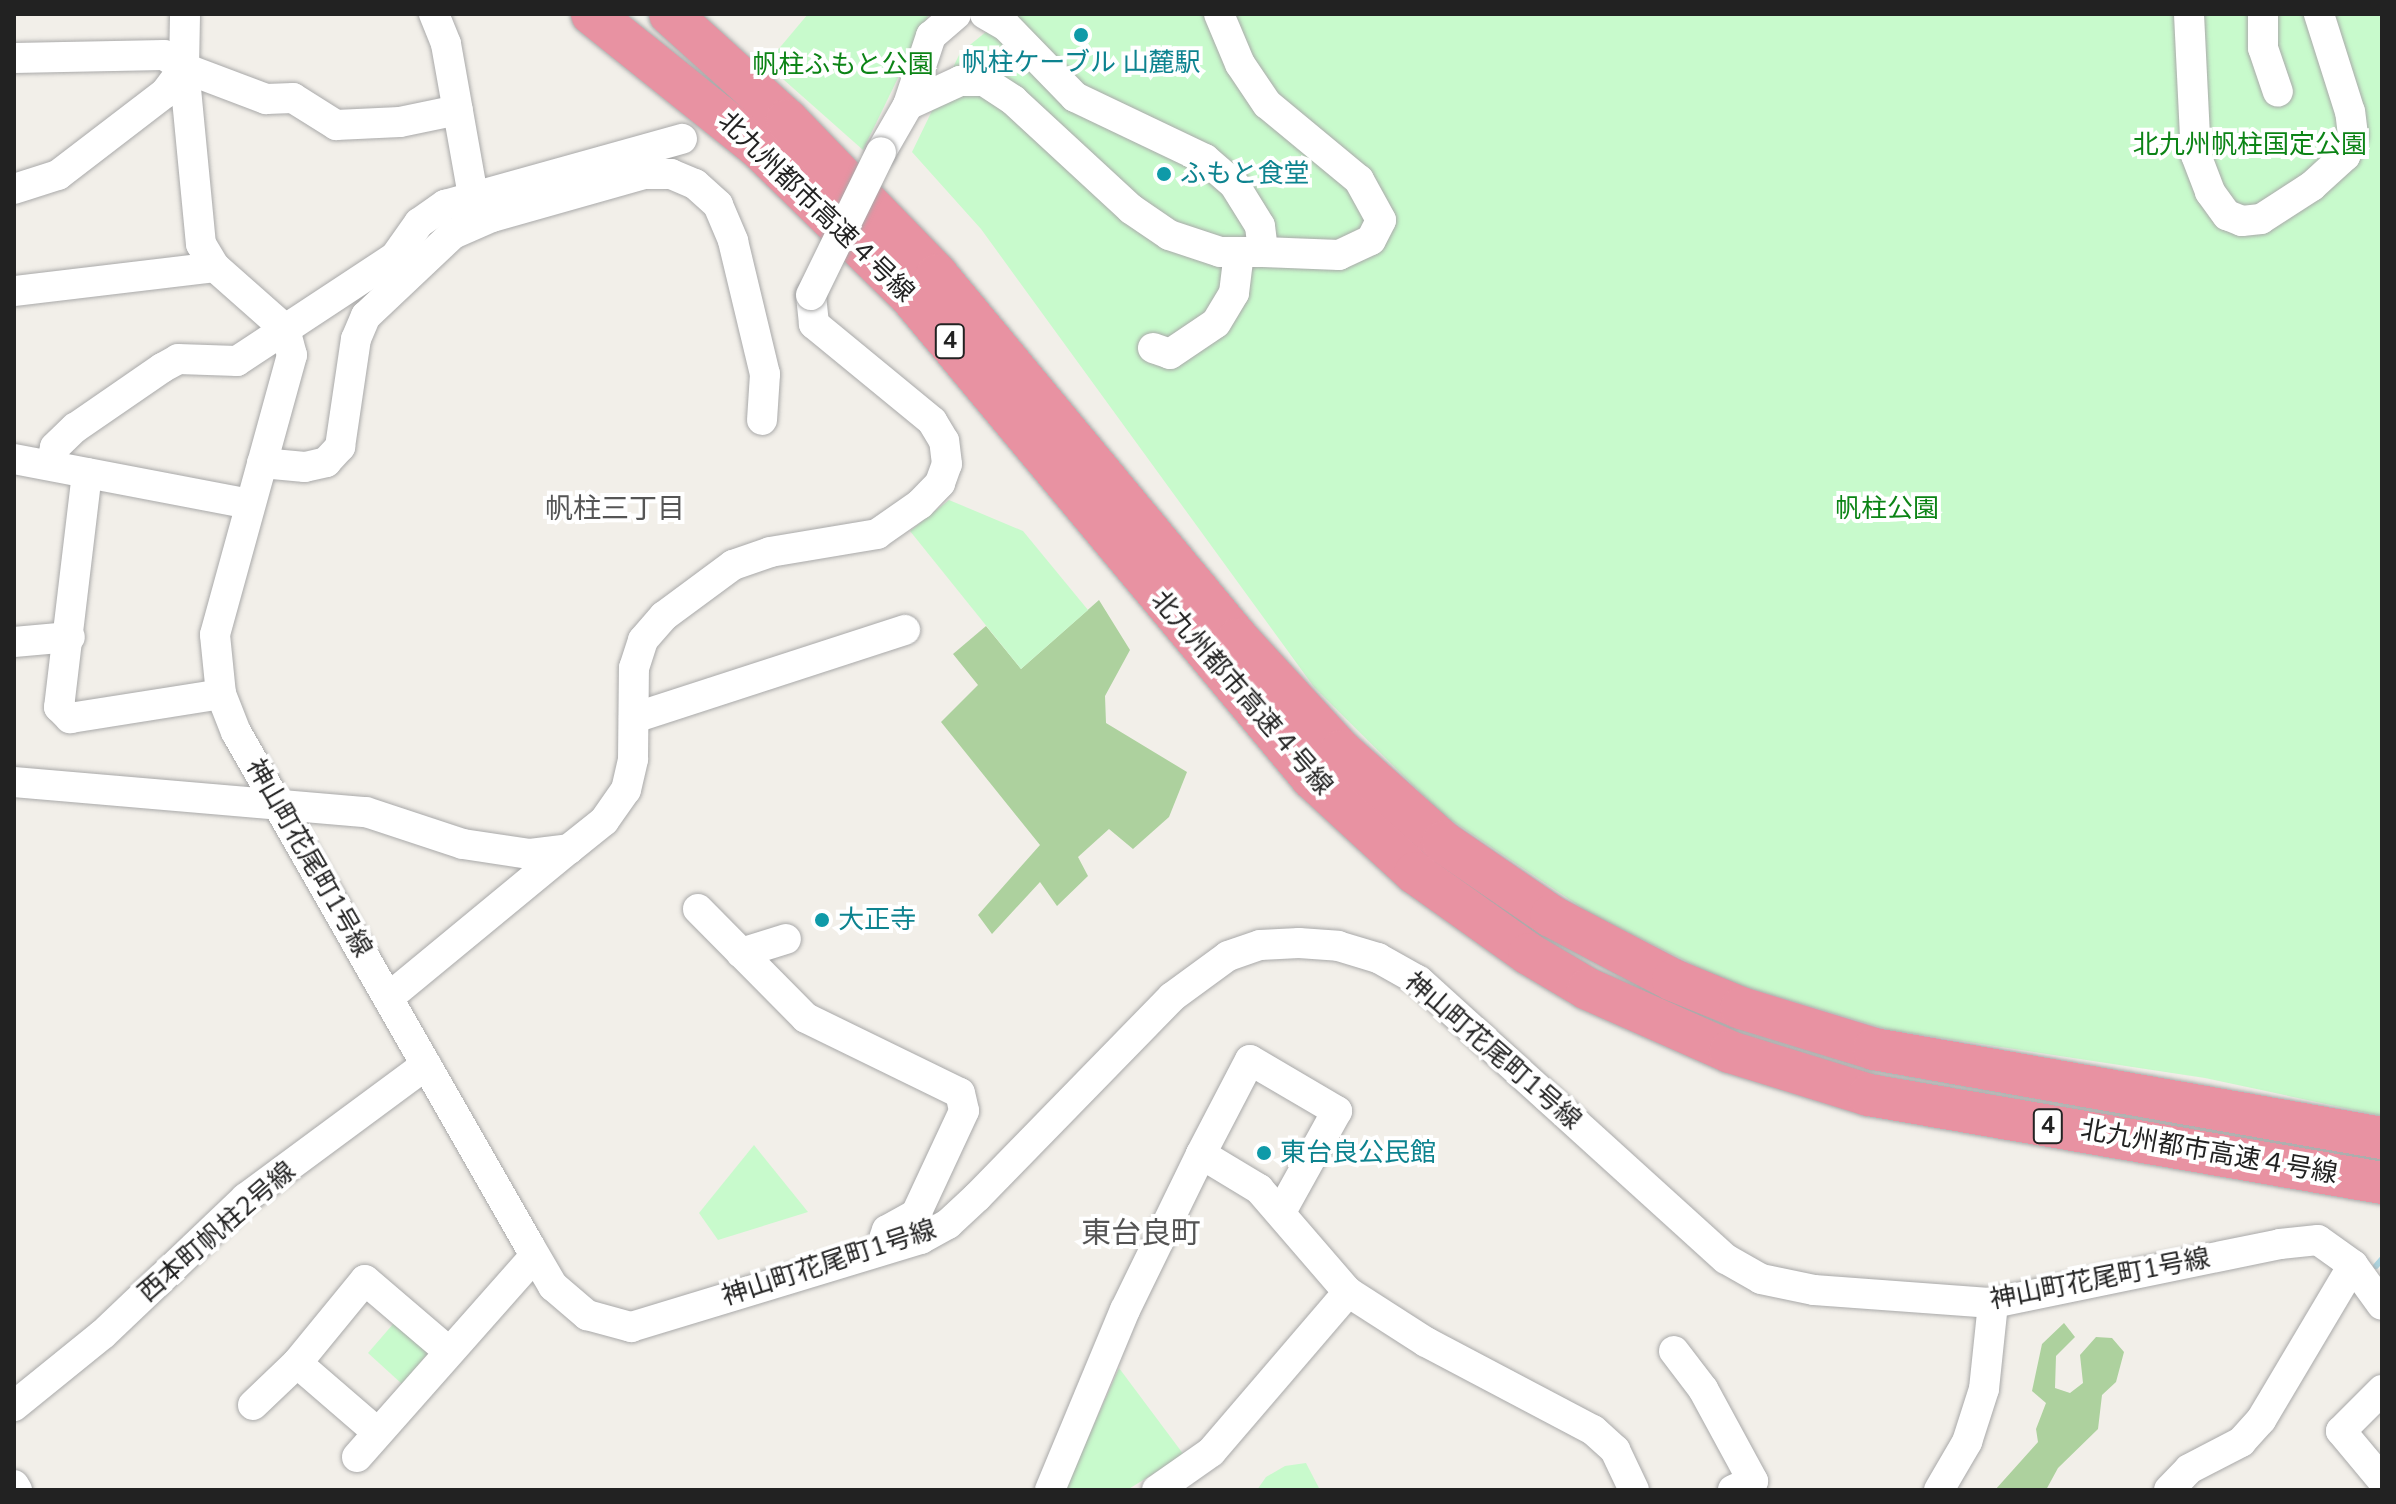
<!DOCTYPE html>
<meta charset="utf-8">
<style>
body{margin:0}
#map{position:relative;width:2396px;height:1504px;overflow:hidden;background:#f2efe9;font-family:"Nunito Sans","Noto Sans JP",sans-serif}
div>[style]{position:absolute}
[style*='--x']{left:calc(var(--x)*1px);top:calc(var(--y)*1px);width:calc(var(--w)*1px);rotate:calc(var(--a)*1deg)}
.forest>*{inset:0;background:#add19e}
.park>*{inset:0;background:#c8facc}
.stream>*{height:6px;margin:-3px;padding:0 3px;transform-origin:3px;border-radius:3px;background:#aad3df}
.roads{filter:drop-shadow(0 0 2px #a9a9a9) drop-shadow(0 0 2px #a9a9a9)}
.minor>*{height:30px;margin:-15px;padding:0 15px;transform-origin:15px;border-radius:15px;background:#fff}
.highway>*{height:42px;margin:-21px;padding:0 21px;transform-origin:21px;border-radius:21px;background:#e892a2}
.bridges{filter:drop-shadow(0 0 2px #a9a9a9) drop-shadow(0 0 2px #a9a9a9)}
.minor-bridge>*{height:30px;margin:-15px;padding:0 15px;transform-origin:15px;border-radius:15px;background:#fff}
.dots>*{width:22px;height:22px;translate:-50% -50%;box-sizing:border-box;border:4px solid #fff;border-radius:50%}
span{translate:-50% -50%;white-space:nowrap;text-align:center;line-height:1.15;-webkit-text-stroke:8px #fff;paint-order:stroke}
.shield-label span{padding:2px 6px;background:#fff;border:2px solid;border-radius:6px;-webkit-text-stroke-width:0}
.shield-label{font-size:24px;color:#222;font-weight:700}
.culture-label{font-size:26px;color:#0d838f}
.left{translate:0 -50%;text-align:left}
.park-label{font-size:26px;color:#0c8416}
.street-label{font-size:26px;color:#222}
.neighbourhood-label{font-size:28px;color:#555}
.quarter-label{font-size:30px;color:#555}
.frame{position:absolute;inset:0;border:16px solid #222;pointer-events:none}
</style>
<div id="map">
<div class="forest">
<div style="clip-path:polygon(1099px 600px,1130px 650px,1105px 696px,1106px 723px,1187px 772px,1169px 817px,1133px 849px,1109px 829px,1078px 857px,1088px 876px,1057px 906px,1040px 882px,992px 934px,978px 915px,1040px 845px,941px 722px,978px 685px,953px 654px,986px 626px,1021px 669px)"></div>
<div style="clip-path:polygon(2064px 1323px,2075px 1337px,2056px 1356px,2055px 1388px,2070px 1393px,2083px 1383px,2080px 1355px,2096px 1337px,2112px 1338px,2124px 1352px,2116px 1382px,2102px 1395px,2098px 1429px,2058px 1468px,2046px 1490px,1995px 1490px,2038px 1442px,2036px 1429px,2046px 1403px,2032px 1391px,2042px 1344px)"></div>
</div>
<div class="park">
<div style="clip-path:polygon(808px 14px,929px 14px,863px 150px,766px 64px)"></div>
<div style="clip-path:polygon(1008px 14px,2382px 14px,2382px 1116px,2205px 1078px,1889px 1030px,1728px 982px,1591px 914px,1442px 814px,1314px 687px,981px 229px,912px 152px,960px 53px)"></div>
<div style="clip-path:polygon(949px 500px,1023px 531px,1088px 610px,1021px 669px,910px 531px)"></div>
<div style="clip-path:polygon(754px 1145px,808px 1212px,718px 1240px,699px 1213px)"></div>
<div style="clip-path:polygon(400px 1316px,434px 1346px,402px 1384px,368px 1353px)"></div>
<div style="clip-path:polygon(1119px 1368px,1184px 1455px,1127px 1490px,1065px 1490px)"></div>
<div style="clip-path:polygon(1306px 1463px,1320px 1490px,1257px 1490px,1266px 1477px,1285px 1466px)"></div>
</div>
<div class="stream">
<div style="--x:2376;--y:1266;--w:9;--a:-49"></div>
</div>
<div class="roads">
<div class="minor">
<div style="--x:434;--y:14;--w:32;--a:68"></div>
<div style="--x:446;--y:44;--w:154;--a:79.9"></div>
<div style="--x:985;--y:14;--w:24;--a:30"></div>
<div style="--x:1006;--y:26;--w:99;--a:45.8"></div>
<div style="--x:1075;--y:97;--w:144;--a:25.5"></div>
<div style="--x:1205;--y:159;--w:38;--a:41"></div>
<div style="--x:1234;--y:184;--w:49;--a:58.2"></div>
<div style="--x:1260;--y:226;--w:26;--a:83"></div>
<div style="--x:1263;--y:252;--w:76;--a:2.3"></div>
<div style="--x:1339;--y:255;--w:35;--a:-25"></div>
<div style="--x:1371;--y:240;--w:22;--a:-63"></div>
<div style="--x:1381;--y:220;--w:46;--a:-118.8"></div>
<div style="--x:1359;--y:180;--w:119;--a:-140.4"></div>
<div style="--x:1267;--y:104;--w:48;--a:-124"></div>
<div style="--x:1240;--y:64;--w:54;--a:-112.8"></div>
<div style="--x:2189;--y:14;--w:141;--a:87.2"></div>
<div style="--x:2196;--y:155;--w:40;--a:69"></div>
<div style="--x:2210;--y:192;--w:29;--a:54"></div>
<div style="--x:2227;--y:215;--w:16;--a:22"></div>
<div style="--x:2242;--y:221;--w:19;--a:-6"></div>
<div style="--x:2261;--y:219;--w:61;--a:-32.9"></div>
<div style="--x:2312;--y:186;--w:45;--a:-42.3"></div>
<div style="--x:2345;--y:156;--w:22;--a:-69"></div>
<div style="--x:2353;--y:135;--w:23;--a:-97"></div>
<div style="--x:2350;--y:112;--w:103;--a:-107.6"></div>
<div style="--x:2263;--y:14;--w:34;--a:90"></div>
<div style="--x:2263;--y:48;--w:46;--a:71.2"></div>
<div style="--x:14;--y:58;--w:150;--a:-1.1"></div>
<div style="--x:164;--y:55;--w:24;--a:33"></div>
<div style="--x:184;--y:68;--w:177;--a:84.5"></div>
<div style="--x:201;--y:244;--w:27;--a:59"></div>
<div style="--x:215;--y:267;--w:94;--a:41.5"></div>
<div style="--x:285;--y:329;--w:27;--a:75"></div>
<div style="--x:292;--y:355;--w:290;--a:105.4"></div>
<div style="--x:215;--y:635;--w:59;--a:84.2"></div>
<div style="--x:221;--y:694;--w:41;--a:68.5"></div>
<div style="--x:236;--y:732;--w:591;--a:60.27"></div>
<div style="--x:529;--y:1245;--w:48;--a:59.7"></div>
<div style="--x:553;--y:1286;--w:45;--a:40.5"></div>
<div style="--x:587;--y:1315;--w:46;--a:15.3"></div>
<div style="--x:631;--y:1327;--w:303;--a:-16.9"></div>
<div style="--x:921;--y:1239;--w:31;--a:-29"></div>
<div style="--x:948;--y:1224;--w:40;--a:-43"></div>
<div style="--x:977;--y:1197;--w:279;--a:-45.7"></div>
<div style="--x:1172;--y:997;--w:69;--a:-36.2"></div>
<div style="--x:1228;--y:956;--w:34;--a:-19"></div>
<div style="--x:1260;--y:945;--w:39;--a:-3"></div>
<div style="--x:1299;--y:943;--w:39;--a:4"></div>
<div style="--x:1338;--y:946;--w:42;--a:16.7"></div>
<div style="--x:1378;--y:958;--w:47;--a:29.3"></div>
<div style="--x:1419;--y:981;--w:414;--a:42.2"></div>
<div style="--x:1726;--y:1259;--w:40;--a:29.7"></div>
<div style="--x:1761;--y:1279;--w:54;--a:11.7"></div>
<div style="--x:1814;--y:1290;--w:179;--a:4.2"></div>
<div style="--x:1993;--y:1303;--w:293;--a:-11.6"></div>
<div style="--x:2280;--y:1244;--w:38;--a:-6"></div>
<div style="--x:2318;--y:1240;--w:43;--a:35.5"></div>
<div style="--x:2353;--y:1265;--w:49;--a:54.1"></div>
<div style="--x:184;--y:68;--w:54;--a:-88.9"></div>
<div style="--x:908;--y:105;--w:73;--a:-71.6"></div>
<div style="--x:931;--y:36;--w:33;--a:-41"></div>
<div style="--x:881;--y:152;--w:54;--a:-60.1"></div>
<div style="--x:908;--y:105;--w:57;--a:-24.8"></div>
<div style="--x:960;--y:81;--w:24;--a:0"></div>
<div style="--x:984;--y:81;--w:35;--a:33"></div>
<div style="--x:1013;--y:100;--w:161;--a:42.7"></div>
<div style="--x:1131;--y:209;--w:46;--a:34.4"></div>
<div style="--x:1169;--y:235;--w:54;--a:18.4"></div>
<div style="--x:1220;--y:252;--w:43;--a:0"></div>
<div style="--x:14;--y:189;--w:46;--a:-17.7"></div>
<div style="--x:58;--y:175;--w:135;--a:-37.5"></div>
<div style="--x:165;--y:93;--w:31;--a:-53"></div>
<div style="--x:184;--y:68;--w:88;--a:20.7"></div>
<div style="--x:266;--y:99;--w:27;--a:-2"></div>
<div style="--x:293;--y:98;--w:51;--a:32.1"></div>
<div style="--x:336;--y:125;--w:64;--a:-2.7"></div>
<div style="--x:400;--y:122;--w:59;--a:-11.7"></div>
<div style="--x:14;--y:291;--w:202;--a:-6.8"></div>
<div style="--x:1153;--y:348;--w:18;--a:19"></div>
<div style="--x:1170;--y:354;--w:55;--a:-34"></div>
<div style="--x:1216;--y:323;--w:35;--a:-59"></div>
<div style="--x:1234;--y:293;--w:41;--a:-83"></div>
<div style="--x:14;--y:459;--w:240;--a:10.8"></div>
<div style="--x:262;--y:463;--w:43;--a:5.3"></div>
<div style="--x:305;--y:467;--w:22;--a:-13"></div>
<div style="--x:326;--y:462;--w:21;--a:-47"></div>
<div style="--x:340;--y:447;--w:109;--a:-81.6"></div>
<div style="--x:356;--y:339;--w:25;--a:-67"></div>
<div style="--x:366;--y:316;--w:120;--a:-43.3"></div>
<div style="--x:453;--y:234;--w:43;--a:-23.6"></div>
<div style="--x:492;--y:217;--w:158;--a:-15.8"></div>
<div style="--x:644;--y:174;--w:27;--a:0"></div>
<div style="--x:671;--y:174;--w:26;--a:23"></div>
<div style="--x:695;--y:184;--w:31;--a:42"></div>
<div style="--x:718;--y:205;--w:39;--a:67"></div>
<div style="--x:733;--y:241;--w:137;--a:76.5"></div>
<div style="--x:765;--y:374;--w:46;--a:93.7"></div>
<div style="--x:51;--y:465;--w:18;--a:-77"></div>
<div style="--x:55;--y:447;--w:28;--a:-44"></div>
<div style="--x:75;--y:428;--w:106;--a:-34.6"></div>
<div style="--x:162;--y:368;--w:18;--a:-29"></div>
<div style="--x:178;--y:359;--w:59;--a:1.9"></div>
<div style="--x:237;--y:361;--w:189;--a:-33.4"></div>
<div style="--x:395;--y:257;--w:42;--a:-54.8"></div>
<div style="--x:419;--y:223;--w:32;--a:-35"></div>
<div style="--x:445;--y:205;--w:246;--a:-15.6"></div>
<div style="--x:87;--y:473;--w:236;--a:96.8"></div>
<div style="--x:59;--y:707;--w:16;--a:45"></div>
<div style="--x:70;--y:718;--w:153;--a:-9"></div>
<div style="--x:14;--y:642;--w:56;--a:-5.1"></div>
<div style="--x:634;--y:718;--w:285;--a:-18"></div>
<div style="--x:14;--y:782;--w:353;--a:4.9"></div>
<div style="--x:366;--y:812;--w:102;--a:18.3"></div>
<div style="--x:463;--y:844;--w:68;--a:8.5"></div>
<div style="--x:530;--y:854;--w:39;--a:-7"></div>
<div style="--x:569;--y:849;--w:45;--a:-38.7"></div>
<div style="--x:604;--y:821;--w:38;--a:-55"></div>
<div style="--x:626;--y:790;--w:32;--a:-77"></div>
<div style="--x:633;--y:759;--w:91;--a:-89.4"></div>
<div style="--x:634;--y:668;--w:29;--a:-72"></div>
<div style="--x:643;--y:640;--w:32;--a:-49"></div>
<div style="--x:664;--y:616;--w:86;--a:-36.5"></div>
<div style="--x:733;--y:565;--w:39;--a:-19"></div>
<div style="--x:770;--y:552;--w:109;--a:-9.5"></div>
<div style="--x:877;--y:534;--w:52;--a:-34.9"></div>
<div style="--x:920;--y:504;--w:29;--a:-46"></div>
<div style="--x:940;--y:483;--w:20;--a:-70"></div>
<div style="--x:947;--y:464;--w:23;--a:-97"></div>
<div style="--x:944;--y:441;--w:23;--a:-121"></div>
<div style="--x:932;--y:421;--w:153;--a:-140.6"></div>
<div style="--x:814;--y:324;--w:29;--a:-96"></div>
<div style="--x:698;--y:909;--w:153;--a:45.3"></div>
<div style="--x:806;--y:1018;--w:171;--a:26"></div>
<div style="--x:960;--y:1093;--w:18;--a:77"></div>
<div style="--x:964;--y:1111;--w:114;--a:115"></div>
<div style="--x:916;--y:1214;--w:33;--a:151"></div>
<div style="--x:887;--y:1230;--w:21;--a:109"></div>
<div style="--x:741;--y:953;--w:47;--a:-17.3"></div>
<div style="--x:388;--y:998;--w:234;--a:-39.5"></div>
<div style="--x:1201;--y:1154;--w:106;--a:-62.5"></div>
<div style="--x:1250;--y:1060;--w:101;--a:30.4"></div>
<div style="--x:1337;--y:1111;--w:115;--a:119"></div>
<div style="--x:1674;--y:1351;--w:48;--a:52.7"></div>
<div style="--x:1703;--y:1389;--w:105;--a:61.5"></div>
<div style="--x:1753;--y:1481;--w:22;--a:156"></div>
<div style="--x:297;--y:1363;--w:106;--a:40.8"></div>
<div style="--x:2382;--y:1390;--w:58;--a:135"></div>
<div style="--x:2341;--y:1431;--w:64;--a:50.1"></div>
<div style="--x:253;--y:1405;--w:61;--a:-43.7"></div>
<div style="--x:297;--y:1363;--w:107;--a:-50.7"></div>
<div style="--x:365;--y:1280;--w:108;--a:40.5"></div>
<div style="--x:14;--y:1406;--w:114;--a:-39"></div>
<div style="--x:103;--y:1334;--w:197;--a:-43.6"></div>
<div style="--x:246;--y:1198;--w:224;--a:-36.5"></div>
<div style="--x:357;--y:1457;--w:268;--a:-48.5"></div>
<div style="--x:14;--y:1485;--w:6;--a:59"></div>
<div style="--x:1050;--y:1490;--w:195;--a:-67.4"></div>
<div style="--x:1125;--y:1310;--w:174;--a:-64"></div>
<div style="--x:1201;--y:1154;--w:68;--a:31.1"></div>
<div style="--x:1259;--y:1189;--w:136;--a:49.2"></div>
<div style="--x:1348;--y:1292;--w:93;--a:32.7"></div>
<div style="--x:1426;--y:1342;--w:189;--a:27.8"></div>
<div style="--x:1593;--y:1430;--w:30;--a:42"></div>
<div style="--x:1615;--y:1450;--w:44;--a:64.6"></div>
<div style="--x:1157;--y:1490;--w:66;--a:-35.1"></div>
<div style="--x:1211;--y:1452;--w:211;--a:-49.4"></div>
<div style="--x:1939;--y:1490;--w:56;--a:-59.7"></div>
<div style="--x:1967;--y:1442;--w:56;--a:-72.2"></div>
<div style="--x:1984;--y:1389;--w:86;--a:-84"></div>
<div style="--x:2169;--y:1490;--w:29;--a:-46"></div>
<div style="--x:2189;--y:1469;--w:59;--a:-27.4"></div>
<div style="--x:2241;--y:1442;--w:30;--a:-48"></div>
<div style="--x:2261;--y:1420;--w:180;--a:-59.3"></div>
</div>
<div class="highway">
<div style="--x:592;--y:14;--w:213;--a:38.7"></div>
<div style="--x:758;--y:147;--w:216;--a:44.4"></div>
<div style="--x:912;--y:298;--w:625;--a:50.19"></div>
<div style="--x:1312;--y:778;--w:140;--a:42.7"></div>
<div style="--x:1415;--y:873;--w:140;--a:35.4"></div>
<div style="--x:1529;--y:954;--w:69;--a:30.7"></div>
<div style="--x:1588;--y:989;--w:155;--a:23.9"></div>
<div style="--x:1730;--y:1052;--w:145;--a:17.2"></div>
<div style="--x:1869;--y:1095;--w:520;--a:9.73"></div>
<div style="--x:670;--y:14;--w:158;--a:42.2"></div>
<div style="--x:787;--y:120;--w:216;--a:45.9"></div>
<div style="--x:937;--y:275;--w:472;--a:50.4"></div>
<div style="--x:1238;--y:639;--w:152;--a:47.4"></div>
<div style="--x:1341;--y:751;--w:137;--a:41.7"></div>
<div style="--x:1443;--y:842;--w:131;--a:34.4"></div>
<div style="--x:1551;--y:916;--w:138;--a:27.7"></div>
<div style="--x:1673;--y:980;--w:74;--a:22.4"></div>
<div style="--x:1741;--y:1008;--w:139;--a:17.1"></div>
<div style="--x:1874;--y:1049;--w:516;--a:9.94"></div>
</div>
</div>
<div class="bridges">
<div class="minor-bridge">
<div style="--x:811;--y:295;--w:159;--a:-63.9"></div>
</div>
</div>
<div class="dots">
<div style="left:1081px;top:35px;background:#0f9aa8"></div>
<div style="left:1164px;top:174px;background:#0f9aa8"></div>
<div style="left:822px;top:920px;background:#0f9aa8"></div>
<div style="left:1264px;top:1153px;background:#0f9aa8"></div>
</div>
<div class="shield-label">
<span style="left:950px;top:341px">4</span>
<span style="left:2048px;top:1126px">4</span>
</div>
<div class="culture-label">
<span style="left:1081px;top:63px">帆柱ケーブル 山麓駅</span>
<span class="left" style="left:1180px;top:174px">ふもと食堂</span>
<span class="left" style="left:838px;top:920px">大正寺</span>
<span class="left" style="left:1280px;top:1153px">東台良公民館</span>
</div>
<div class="park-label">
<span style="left:843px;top:65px">帆柱ふもと公園</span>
<span style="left:2250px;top:145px">北九州帆柱国定公園</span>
<span style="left:1887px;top:509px">帆柱公園</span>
</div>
<div class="street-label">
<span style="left:816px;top:207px;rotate:44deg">北九州都市高速４号線</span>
<span style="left:1242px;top:693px;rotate:49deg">北九州都市高速４号線</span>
<span style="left:309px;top:858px;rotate:60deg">神山町花尾町1号線</span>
<span style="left:1493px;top:1051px;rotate:41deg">神山町花尾町1号線</span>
<span style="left:2209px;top:1152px;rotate:10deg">北九州都市高速４号線</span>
<span style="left:217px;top:1232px;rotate:-41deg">西本町帆柱2号線</span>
<span style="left:829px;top:1263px;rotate:-18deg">神山町花尾町1号線</span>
<span style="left:2100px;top:1279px;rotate:-11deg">神山町花尾町1号線</span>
</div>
<div class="neighbourhood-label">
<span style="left:615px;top:509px">帆柱三丁目</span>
</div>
<div class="quarter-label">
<span style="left:1141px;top:1234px">東台良町</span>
</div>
<div class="frame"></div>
</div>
